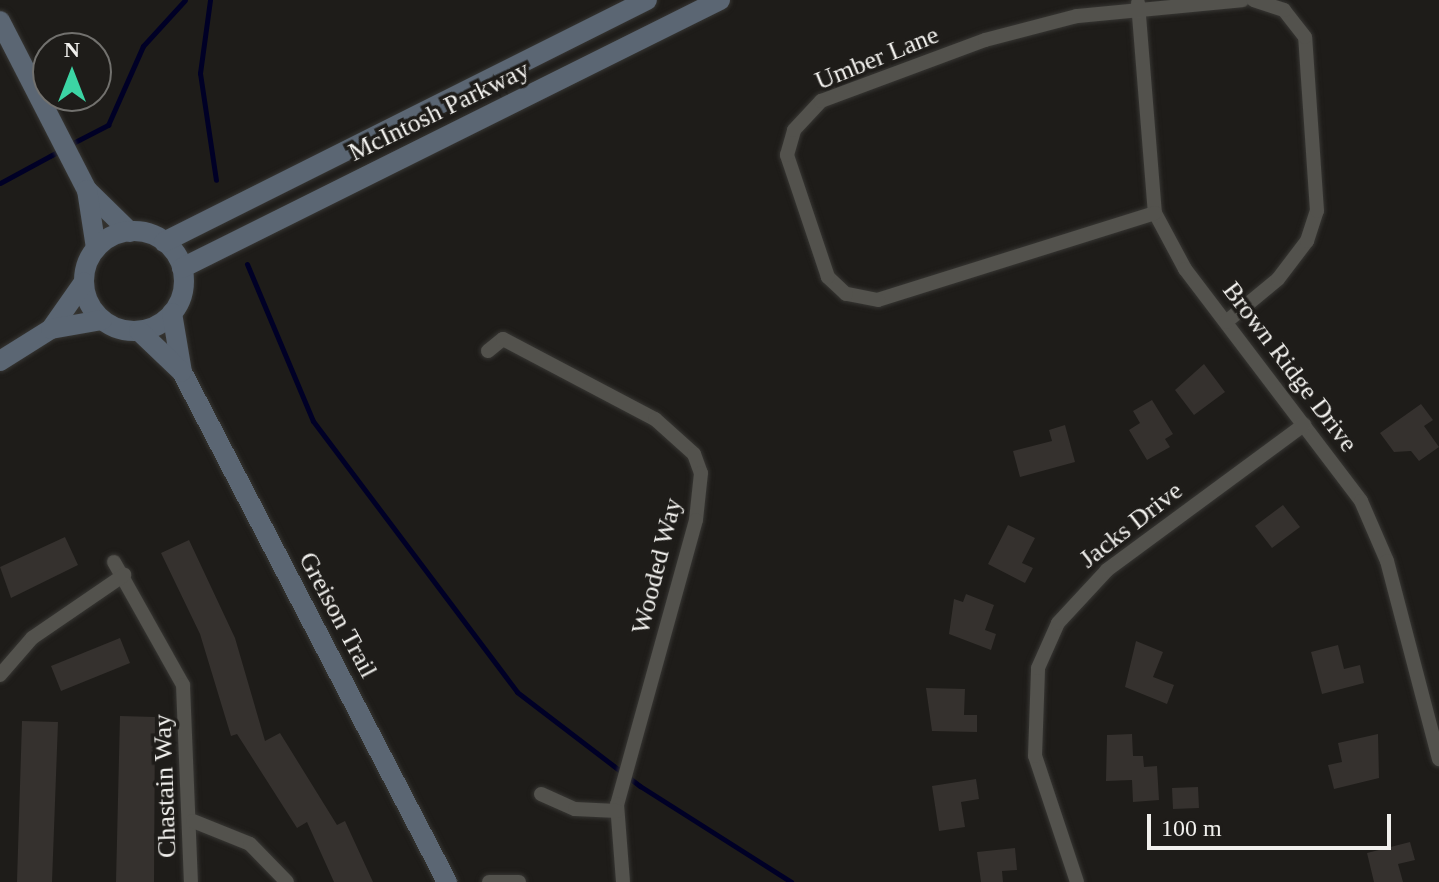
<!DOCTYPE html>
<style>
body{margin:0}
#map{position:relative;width:1439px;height:882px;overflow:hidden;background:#1e1c19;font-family:Georgia,serif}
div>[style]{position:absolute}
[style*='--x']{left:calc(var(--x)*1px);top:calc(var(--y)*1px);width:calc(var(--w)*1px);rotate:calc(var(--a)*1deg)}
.stream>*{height:5px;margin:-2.5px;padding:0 2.5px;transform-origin:2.5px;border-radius:2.5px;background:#000026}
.building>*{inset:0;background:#35312e}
.roads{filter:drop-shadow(0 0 2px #373633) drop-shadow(0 0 2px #373633)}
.street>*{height:14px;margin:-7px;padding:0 7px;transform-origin:7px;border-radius:7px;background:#53524d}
.secondary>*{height:20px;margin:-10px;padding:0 10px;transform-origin:10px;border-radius:10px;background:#5b6673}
.secondary>.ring{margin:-10px;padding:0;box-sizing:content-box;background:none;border:20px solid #5b6673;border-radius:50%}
span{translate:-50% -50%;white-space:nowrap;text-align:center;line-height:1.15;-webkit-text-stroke:7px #1e1c19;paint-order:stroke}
.street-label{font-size:26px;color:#f1f0ed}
.north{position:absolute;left:32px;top:32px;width:80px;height:80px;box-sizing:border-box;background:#1e1c19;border:2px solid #72716e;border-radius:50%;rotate:0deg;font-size:22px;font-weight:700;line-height:32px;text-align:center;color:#f1f0ed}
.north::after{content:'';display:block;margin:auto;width:28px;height:36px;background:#3cd4a4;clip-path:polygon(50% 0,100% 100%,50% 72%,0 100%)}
.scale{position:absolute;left:1147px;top:814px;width:244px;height:36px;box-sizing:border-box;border:4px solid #f1f0ed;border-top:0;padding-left:10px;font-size:24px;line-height:28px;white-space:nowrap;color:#f1f0ed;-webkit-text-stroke:6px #1e1c19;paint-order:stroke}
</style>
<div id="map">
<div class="stream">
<div style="--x:210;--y:0;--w:74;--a:97.8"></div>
<div style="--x:200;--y:73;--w:108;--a:81.5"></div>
<div style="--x:71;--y:144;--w:42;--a:-27.2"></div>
<div style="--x:108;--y:125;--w:86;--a:-66.1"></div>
<div style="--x:143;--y:46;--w:62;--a:-47.6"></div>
<div style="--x:0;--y:183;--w:72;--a:-28.4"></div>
<div style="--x:247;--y:264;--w:170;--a:67.2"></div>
<div style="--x:313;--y:421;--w:339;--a:53"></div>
<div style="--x:517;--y:692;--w:155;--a:37.4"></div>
<div style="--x:640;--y:786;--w:179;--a:32.4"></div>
</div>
<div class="building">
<div style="clip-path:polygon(1204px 364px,1225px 392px,1194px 415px,1175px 390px)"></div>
<div style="clip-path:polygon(1152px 400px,1173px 434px,1165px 439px,1170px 447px,1147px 460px,1129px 430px,1140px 423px,1133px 411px)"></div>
<div style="clip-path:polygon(1421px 404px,1433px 420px,1424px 426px,1439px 447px,1419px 461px,1411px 451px,1394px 452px,1380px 433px)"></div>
<div style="clip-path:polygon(1065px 425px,1075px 462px,1020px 477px,1013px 451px,1052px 441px,1049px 430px)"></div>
<div style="clip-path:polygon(1283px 505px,1300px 527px,1272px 548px,1255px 526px)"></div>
<div style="clip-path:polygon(1008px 525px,1035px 538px,1022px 563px,1033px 568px,1025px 583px,988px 564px)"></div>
<div style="clip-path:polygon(65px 537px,78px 565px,11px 598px,0 567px)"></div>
<div style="clip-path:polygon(189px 540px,235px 638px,265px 741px,280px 733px,337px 825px,345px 821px,373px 882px,334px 882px,307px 822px,297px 828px,237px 734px,231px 736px,200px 634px,161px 553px)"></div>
<div style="clip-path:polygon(966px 594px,994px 605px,985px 630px,996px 634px,991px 650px,949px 634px,954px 599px,963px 602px)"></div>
<div style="clip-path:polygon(120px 638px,130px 663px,61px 691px,51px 666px)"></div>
<div style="clip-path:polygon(1136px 641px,1163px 652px,1153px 677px,1174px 685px,1167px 704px,1125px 687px)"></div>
<div style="clip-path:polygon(1338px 645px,1344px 669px,1360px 665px,1364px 683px,1322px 694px,1311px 652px)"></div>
<div style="clip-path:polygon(926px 688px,965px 689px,964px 715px,977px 715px,977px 732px,932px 731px)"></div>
<div style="clip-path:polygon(120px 716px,155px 717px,154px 882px,116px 882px)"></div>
<div style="clip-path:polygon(22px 721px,58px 722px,52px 882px,17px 882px)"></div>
<div style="clip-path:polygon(1132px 734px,1133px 756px,1143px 756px,1144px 767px,1157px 766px,1159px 800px,1133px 802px,1132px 780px,1106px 781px,1107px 735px)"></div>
<div style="clip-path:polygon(1378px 734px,1379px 778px,1334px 789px,1328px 765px,1342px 762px,1338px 743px)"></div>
<div style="clip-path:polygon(976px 779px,979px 799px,961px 802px,965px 827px,939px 831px,932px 786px)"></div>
<div style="clip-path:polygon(1198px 787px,1199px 808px,1173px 809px,1172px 788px)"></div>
<div style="clip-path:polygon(1410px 842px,1415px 860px,1398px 864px,1403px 882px,1374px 882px,1367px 853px)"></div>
<div style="clip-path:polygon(1015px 848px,1017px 870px,1002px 871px,1003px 882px,981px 882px,977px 852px)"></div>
</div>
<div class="roads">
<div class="street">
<div style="--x:1138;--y:3;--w:211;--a:85.4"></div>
<div style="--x:1155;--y:213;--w:64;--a:61.8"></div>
<div style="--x:1185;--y:269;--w:291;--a:52.8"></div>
<div style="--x:1361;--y:501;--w:65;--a:66.6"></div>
<div style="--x:1387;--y:561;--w:205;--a:75.3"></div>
<div style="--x:1155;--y:213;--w:290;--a:162.6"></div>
<div style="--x:878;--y:300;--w:33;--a:-169"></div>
<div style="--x:846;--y:294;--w:25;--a:-137"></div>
<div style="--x:828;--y:277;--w:129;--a:-108.6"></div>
<div style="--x:787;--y:155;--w:26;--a:-74"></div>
<div style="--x:794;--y:130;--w:40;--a:-47"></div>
<div style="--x:821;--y:101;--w:175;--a:-20.4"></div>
<div style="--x:985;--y:40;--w:95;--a:-14.6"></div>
<div style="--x:1077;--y:16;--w:166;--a:-5.5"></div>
<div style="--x:1226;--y:322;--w:67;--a:-39.6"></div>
<div style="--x:1278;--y:279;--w:48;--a:-52.7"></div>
<div style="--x:1307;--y:241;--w:32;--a:-72"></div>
<div style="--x:1317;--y:211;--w:174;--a:-93.9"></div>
<div style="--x:1305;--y:37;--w:34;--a:-128"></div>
<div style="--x:1284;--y:10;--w:32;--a:-162"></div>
<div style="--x:488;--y:351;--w:19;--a:-39"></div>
<div style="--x:503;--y:339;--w:172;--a:27.8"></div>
<div style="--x:655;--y:419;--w:52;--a:41.9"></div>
<div style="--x:694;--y:454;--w:20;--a:70"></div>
<div style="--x:701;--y:473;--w:47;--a:96.1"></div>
<div style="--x:696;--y:520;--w:295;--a:105.5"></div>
<div style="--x:617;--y:804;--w:78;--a:85.6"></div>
<div style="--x:114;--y:562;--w:141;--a:60.7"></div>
<div style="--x:183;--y:685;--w:197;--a:87.7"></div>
<div style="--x:0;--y:675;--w:49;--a:-49.1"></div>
<div style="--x:32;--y:638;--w:112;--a:-34.4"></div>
<div style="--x:541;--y:794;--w:37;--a:24"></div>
<div style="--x:575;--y:809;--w:42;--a:2.7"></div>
<div style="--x:193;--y:821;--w:61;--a:22"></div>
<div style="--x:250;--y:844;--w:53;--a:45.8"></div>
<div style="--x:489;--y:882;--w:30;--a:0"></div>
<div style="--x:1077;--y:882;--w:133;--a:-108.4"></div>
<div style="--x:1035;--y:756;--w:88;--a:-88"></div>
<div style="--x:1038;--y:668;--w:49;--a:-66"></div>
<div style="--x:1058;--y:623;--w:72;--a:-47.2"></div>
<div style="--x:1107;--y:570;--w:245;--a:-36.4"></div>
</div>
<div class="secondary">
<div style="--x:0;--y:21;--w:190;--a:62.8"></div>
<div style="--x:87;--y:190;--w:60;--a:44.3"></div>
<div style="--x:87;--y:190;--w:59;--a:81.2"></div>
<div class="ring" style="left:84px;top:231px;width:80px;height:80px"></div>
<div style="--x:164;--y:242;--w:540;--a:-26.61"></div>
<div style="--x:182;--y:268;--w:601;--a:-26.48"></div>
<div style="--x:172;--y:313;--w:60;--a:80.4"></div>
<div style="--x:182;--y:372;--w:575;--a:62.54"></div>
<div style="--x:51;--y:329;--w:57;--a:-54.9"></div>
<div style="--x:139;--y:331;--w:59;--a:43.6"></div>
<div style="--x:0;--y:361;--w:60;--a:-32.1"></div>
<div style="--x:51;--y:329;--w:52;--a:-10"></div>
</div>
</div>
<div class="street-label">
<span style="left:877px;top:58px;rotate:-22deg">Umber Lane</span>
<span style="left:439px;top:111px;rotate:-26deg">McIntosh Parkway</span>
<span style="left:1290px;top:367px;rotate:53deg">Brown Ridge Drive</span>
<span style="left:1131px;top:525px;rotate:-38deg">Jacks Drive</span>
<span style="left:657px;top:566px;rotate:-76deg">Wooded Way</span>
<span style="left:338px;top:615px;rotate:62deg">Greison Trail</span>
<span style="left:165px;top:786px;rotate:-92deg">Chastain Way</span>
</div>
<div class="north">N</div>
<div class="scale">100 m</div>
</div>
